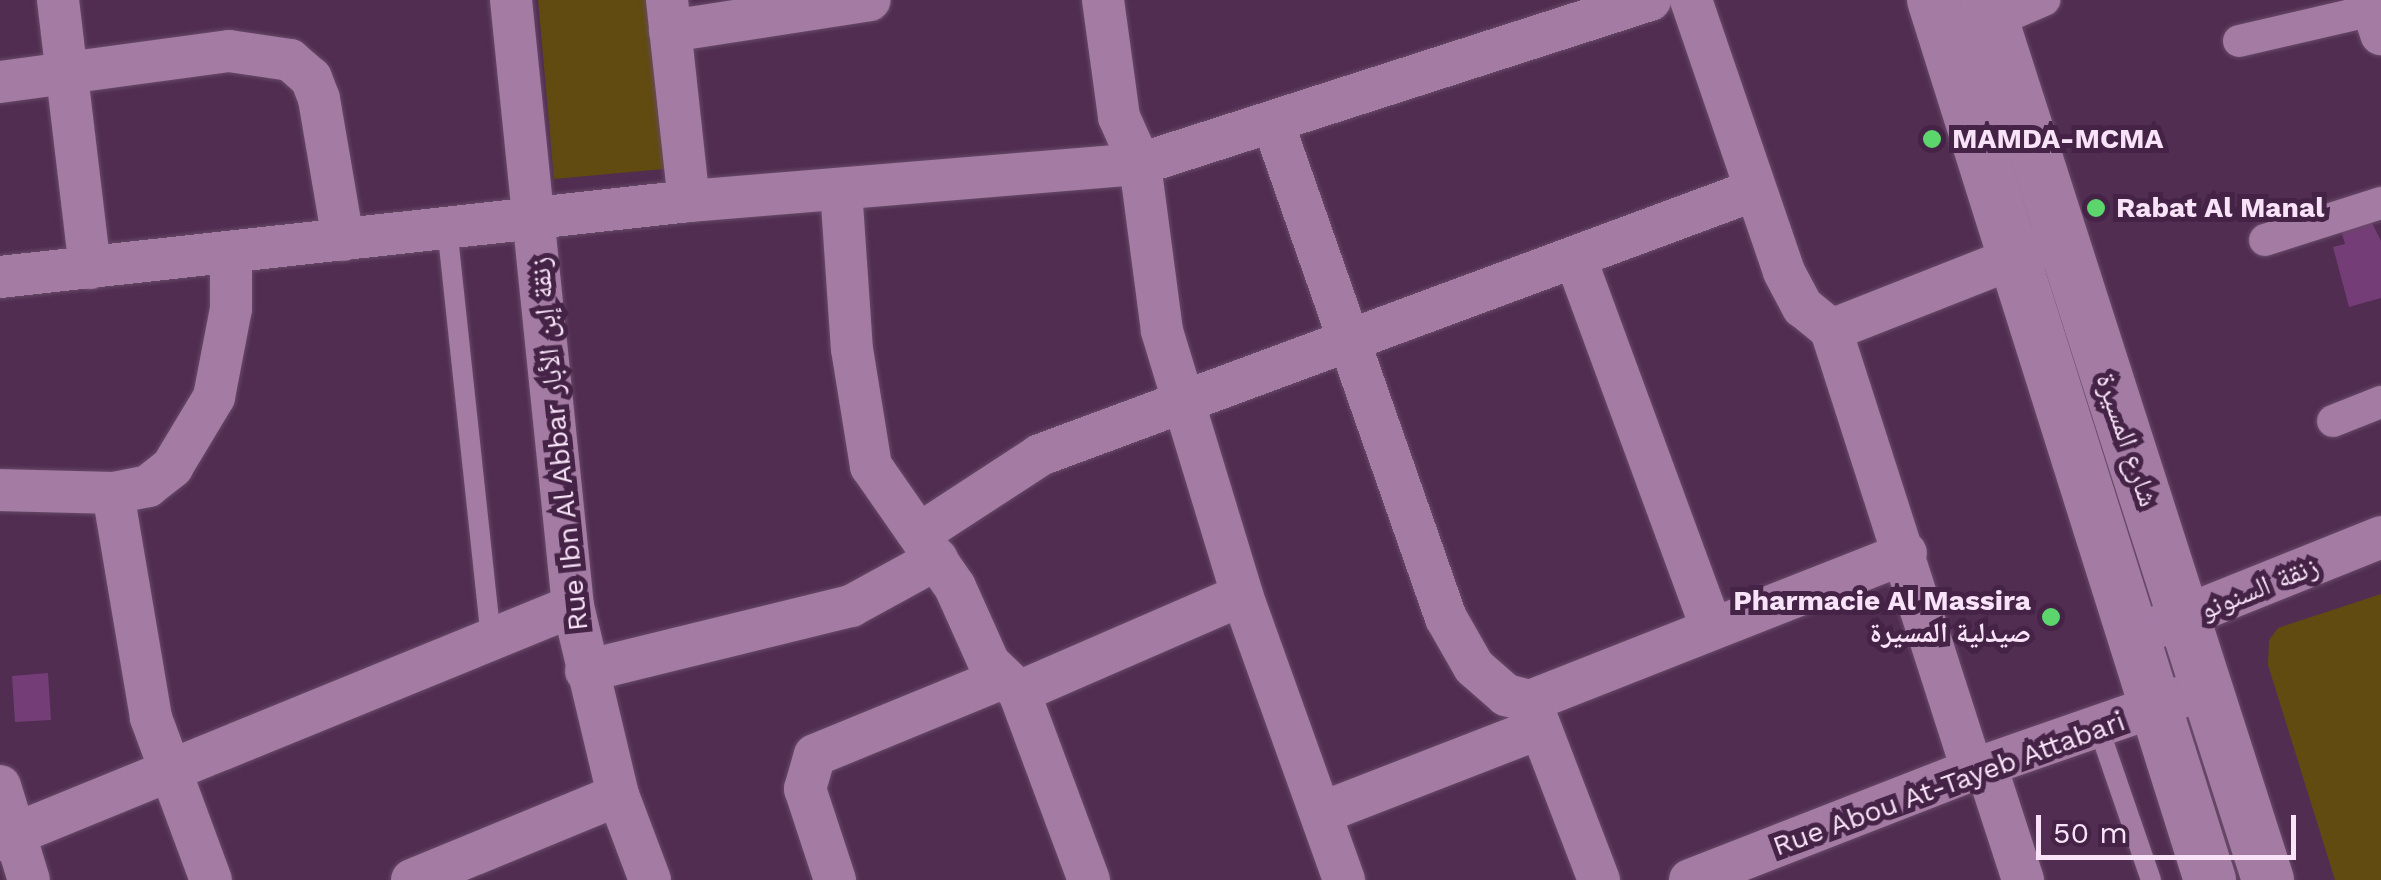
<!DOCTYPE html>
<meta charset="utf-8">
<style>
body{margin:0}
#map{position:relative;width:2381px;height:880px;overflow:hidden;background:#502d51;font-family:"Work Sans","Noto Naskh Arabic",sans-serif}
div>[style]{position:absolute}
[style*='--x']{left:calc(var(--x)*1px);top:calc(var(--y)*1px);width:calc(var(--w)*1px);rotate:calc(var(--a)*1deg)}
.green>*{inset:0;background:#614b11}
.building>*{inset:0;background:#753d77}
.roads{filter:drop-shadow(0 0 2px #684a68) drop-shadow(0 0 2px #684a68)}
.service>*{height:20px;margin:-10px;padding:0 10px;transform-origin:10px;border-radius:10px;background:#a37ba3}
.pedestrian>*{height:32px;margin:-16px;padding:0 16px;transform-origin:16px;border-radius:16px;background:#a37ba3}
.minor>*{height:42px;margin:-21px;padding:0 21px;transform-origin:21px;border-radius:21px;background:#a37ba3}
.tertiary>*{height:52px;margin:-26px;padding:0 26px;transform-origin:26px;border-radius:26px;background:#a37ba3}
.dots>*{width:28px;height:28px;translate:-50% -50%;box-sizing:border-box;border:5px solid #452346;border-radius:50%}
span{translate:-50% -50%;white-space:nowrap;text-align:center;line-height:1.15;-webkit-text-stroke:10px #452346;paint-order:stroke}
.poi-label{font-size:28px;color:#f8e3f8;font-weight:700}
.left{translate:0 -50%;text-align:left}
.right{translate:-100% -50%;text-align:right}
.street-label{font-size:28px;color:#f8e3f8}
.scale{position:absolute;left:2036px;top:815px;width:260px;height:45px;box-sizing:border-box;border:5px solid #f8e3f8;border-top:0;padding-left:12px;font-size:30px;line-height:35px;white-space:nowrap;color:#f8e3f8;-webkit-text-stroke:8px #452346;paint-order:stroke}
</style>
<div id="map">
<div class="green">
<div style="clip-path:polygon(538px 0,648px 0,664px 169px,554px 179px)"></div>
<div style="clip-path:polygon(2381px 594px,2381px 880px,2335px 880px,2268px 665px,2269px 640px,2278px 628px)"></div>
</div>
<div class="building">
<div style="clip-path:polygon(2371px 221px,2381px 241px,2381px 298px,2349px 307px,2333px 247px,2345px 244px,2341px 230px)"></div>
<div style="clip-path:polygon(48px 673px,51px 720px,15px 722px,12px 676px)"></div>
</div>
<div class="roads">
<div class="service">
<div style="--x:447;--y:227;--w:416;--a:83.9"></div>
<div style="--x:2099;--y:729;--w:160;--a:71"></div>
</div>
<div class="pedestrian">
<div style="--x:1993;--y:22;--w:56;--a:-23.3"></div>
<div style="--x:2239;--y:41;--w:138;--a:-13"></div>
<div style="--x:2265;--y:240;--w:122;--a:-17.7"></div>
<div style="--x:2333;--y:421;--w:52;--a:-21.6"></div>
</div>
<div class="minor">
<div style="--x:58;--y:0;--w:270;--a:83.2"></div>
<div style="--x:511;--y:0;--w:609;--a:84.16"></div>
<div style="--x:573;--y:606;--w:194;--a:76.6"></div>
<div style="--x:618;--y:795;--w:91;--a:69.4"></div>
<div style="--x:667;--y:0;--w:202;--a:83.8"></div>
<div style="--x:1103;--y:0;--w:118;--a:82.2"></div>
<div style="--x:1119;--y:117;--w:51;--a:65.9"></div>
<div style="--x:1140;--y:164;--w:168;--a:82.5"></div>
<div style="--x:1162;--y:331;--w:276;--a:73.1"></div>
<div style="--x:1242;--y:595;--w:303;--a:70.3"></div>
<div style="--x:1691;--y:0;--w:287;--a:71.1"></div>
<div style="--x:1784;--y:272;--w:40;--a:62"></div>
<div style="--x:1803;--y:307;--w:36;--a:39"></div>
<div style="--x:1831;--y:330;--w:462;--a:72.2"></div>
<div style="--x:2370;--y:0;--w:36;--a:72"></div>
<div style="--x:670;--y:31;--w:202;--a:-8.8"></div>
<div style="--x:0;--y:82;--w:231;--a:-7.7"></div>
<div style="--x:229;--y:51;--w:62;--a:8.4"></div>
<div style="--x:290;--y:60;--w:28;--a:41"></div>
<div style="--x:311;--y:78;--w:22;--a:69"></div>
<div style="--x:319;--y:99;--w:143;--a:80.3"></div>
<div style="--x:1273;--y:123;--w:524;--a:70.74"></div>
<div style="--x:1446;--y:618;--w:56;--a:60.3"></div>
<div style="--x:1474;--y:667;--w:43;--a:41.2"></div>
<div style="--x:1506;--y:695;--w:25;--a:14"></div>
<div style="--x:1530;--y:701;--w:404;--a:-21.5"></div>
<div style="--x:841;--y:189;--w:160;--a:86.1"></div>
<div style="--x:852;--y:349;--w:119;--a:80.8"></div>
<div style="--x:871;--y:466;--w:147;--a:55.2"></div>
<div style="--x:955;--y:587;--w:83;--a:65.9"></div>
<div style="--x:989;--y:663;--w:42;--a:44"></div>
<div style="--x:1019;--y:692;--w:201;--a:69.6"></div>
<div style="--x:1575;--y:257;--w:393;--a:69.8"></div>
<div style="--x:0;--y:277;--w:693;--a:-6.29"></div>
<div style="--x:689;--y:201;--w:453;--a:-4.7"></div>
<div style="--x:1140;--y:164;--w:536;--a:-17.83"></div>
<div style="--x:1831;--y:330;--w:227;--a:-21.5"></div>
<div style="--x:0;--y:490;--w:113;--a:1.5"></div>
<div style="--x:113;--y:493;--w:228;--a:80.4"></div>
<div style="--x:151;--y:718;--w:173;--a:69.7"></div>
<div style="--x:113;--y:493;--w:36;--a:-11"></div>
<div style="--x:148;--y:486;--w:31;--a:-38"></div>
<div style="--x:172;--y:467;--w:82;--a:-59"></div>
<div style="--x:214;--y:397;--w:90;--a:-79.1"></div>
<div style="--x:231;--y:309;--w:57;--a:-90"></div>
<div style="--x:919;--y:534;--w:145;--a:-33.1"></div>
<div style="--x:1040;--y:455;--w:759;--a:-20.34"></div>
<div style="--x:2155;--y:628;--w:244;--a:-21.9"></div>
<div style="--x:586;--y:671;--w:273;--a:-13.8"></div>
<div style="--x:851;--y:606;--w:98;--a:-28.7"></div>
<div style="--x:1019;--y:692;--w:243;--a:-23.5"></div>
<div style="--x:1531;--y:703;--w:190;--a:69"></div>
<div style="--x:1986;--y:766;--w:120;--a:72"></div>
<div style="--x:0;--y:786;--w:98;--a:72.9"></div>
<div style="--x:1321;--y:813;--w:235;--a:-21.2"></div>
<div style="--x:0;--y:840;--w:619;--a:-22.21"></div>
<div style="--x:412;--y:880;--w:223;--a:-22.4"></div>
<div style="--x:835;--y:880;--w:96;--a:-108.2"></div>
<div style="--x:805;--y:789;--w:35;--a:-74"></div>
<div style="--x:815;--y:755;--w:200;--a:-22.3"></div>
<div style="--x:1690;--y:880;--w:303;--a:-21.3"></div>
<div style="--x:1972;--y:770;--w:250;--a:-19.2"></div>
</div>
<div class="tertiary">
<div style="--x:1933;--y:0;--w:923;--a:72.53"></div>
<div style="--x:1986;--y:0;--w:924;--a:72.23"></div>
</div>
</div>
<div class="dots">
<div style="left:1932px;top:139px;background:#5cd56d"></div>
<div style="left:2096px;top:208px;background:#5cd56d"></div>
<div style="left:2051px;top:617px;background:#5cd56d"></div>
</div>
<div class="poi-label">
<span class="left" style="left:1952px;top:139px">MAMDA-MCMA</span>
<span class="left" style="left:2116px;top:208px">Rabat Al Manal</span>
<span class="right" style="left:2031px;top:617px">Pharmacie Al Massira<br>صيدلية المسيرة</span>
</div>
<div class="street-label">
<span style="left:2127px;top:440px;rotate:71deg">شارع المسيرة</span>
<span style="left:559px;top:444px;rotate:-96deg">Rue Ibn Al Abbar زنقة إبن الأبار</span>
<span style="left:2259px;top:588px;rotate:-22deg">زنقة السنونو</span>
<span style="left:1949px;top:784px;rotate:-20deg">Rue Abou At-Tayeb Attabari</span>
</div>
<div class="scale">50 m</div>
</div>
